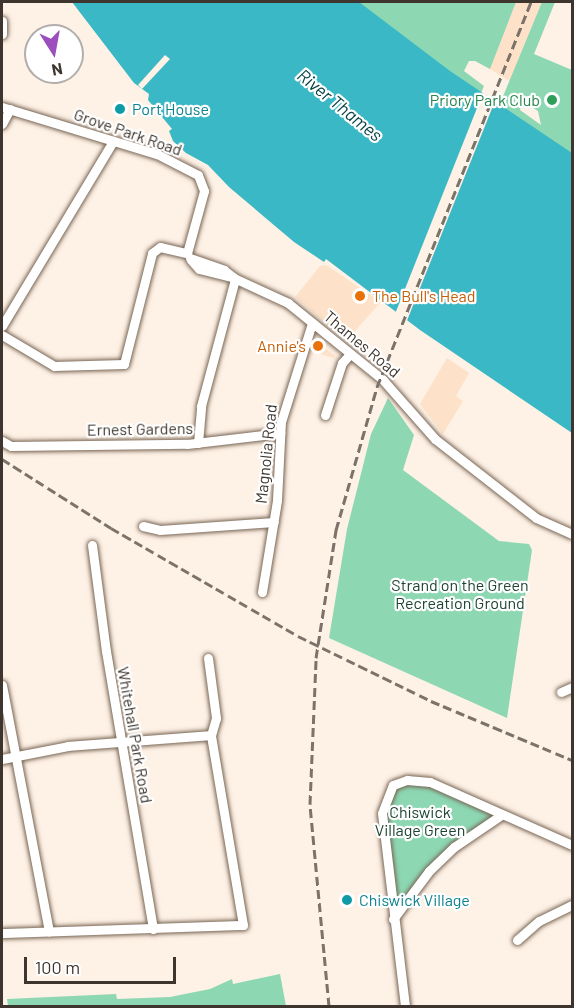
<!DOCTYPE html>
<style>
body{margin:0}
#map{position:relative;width:574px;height:1008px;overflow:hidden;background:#fef1e5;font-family:Barlow,sans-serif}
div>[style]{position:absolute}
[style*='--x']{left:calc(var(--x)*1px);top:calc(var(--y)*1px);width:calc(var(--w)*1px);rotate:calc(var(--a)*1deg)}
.built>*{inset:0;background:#fde2c9}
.green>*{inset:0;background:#8dd8b3}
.water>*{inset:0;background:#3bb8c5}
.pier>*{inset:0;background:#fef1e5}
.roads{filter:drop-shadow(0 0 2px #786655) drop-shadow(0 0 2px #786655)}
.street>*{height:9px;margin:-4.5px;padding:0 4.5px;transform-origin:4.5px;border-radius:4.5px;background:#fff}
.rail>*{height:3px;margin-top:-1.5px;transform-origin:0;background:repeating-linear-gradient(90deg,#7b7269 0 9px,transparent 0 13.5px)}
.dots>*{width:16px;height:16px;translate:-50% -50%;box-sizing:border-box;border:3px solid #fff;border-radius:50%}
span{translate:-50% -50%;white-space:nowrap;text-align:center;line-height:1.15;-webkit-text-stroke:4.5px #fff;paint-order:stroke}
.leisure-label{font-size:16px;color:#27864d}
.right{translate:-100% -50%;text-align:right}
.culture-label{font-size:16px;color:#0d838f}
.left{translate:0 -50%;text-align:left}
.street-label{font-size:16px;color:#3d352e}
.food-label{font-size:16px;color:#c56008}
.park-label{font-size:16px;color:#1d4432}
.water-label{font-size:18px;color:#094248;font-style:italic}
.frame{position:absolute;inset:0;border:3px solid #3d352e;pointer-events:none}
.north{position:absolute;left:24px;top:24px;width:60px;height:60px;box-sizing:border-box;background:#fff;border:2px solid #b1aeab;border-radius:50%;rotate:169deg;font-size:16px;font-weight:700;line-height:24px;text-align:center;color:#3d352e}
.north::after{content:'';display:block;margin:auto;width:21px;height:27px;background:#9c4dbe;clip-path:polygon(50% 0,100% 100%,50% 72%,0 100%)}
.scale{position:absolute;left:24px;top:957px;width:152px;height:27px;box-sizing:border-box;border:3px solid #3d352e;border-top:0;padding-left:8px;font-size:18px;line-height:21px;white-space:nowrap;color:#3d352e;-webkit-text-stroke:4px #fff;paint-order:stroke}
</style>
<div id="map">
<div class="built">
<div style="clip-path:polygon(499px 2px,555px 2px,534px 54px,532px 95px,475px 60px)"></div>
<div style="clip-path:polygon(326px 265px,381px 302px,346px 341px,295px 297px,320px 266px)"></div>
<div style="clip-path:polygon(314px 340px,335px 356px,334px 358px,311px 351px)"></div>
<div style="clip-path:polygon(447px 358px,469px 373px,456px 396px,463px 401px,443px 434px,420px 404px)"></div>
</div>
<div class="green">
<div style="clip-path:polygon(342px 2px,516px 2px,490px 69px,475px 61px,469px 61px,464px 71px,484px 86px,479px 98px)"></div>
<div style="clip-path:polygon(evenodd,542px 2px,555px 2px,534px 54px,572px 70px,572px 162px,499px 106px,542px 2px,522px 101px,538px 111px,541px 125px,520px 110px,522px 101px)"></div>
<div style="clip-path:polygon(388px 398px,414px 435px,403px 470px,499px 541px,529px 544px,532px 550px,507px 718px,329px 638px,347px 529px,371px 434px)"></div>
<div style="clip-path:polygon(430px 781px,500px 813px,429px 868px,393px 913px,384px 799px,390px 782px)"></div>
<div style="clip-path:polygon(280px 974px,286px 1006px,8px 1006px,7px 999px,116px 994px,117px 999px,170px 997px,210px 989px,232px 979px,233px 984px)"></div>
</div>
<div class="water">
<div style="clip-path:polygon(72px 2px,359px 2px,450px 71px,572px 153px,572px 433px,420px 330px,326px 259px,324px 262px,294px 242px,229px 187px,208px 165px,186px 153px,173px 141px,169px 131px,172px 129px,148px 100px,149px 94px,134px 83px)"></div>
</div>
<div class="pier">
<div style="clip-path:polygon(165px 55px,170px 59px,142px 89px,138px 85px)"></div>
<div style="clip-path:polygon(483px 93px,495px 101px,406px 323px,395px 314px)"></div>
</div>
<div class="roads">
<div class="street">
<div style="--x:2;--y:21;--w:13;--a:90"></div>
<div style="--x:2;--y:107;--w:162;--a:16.9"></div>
<div style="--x:157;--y:154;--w:46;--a:27.1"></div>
<div style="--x:198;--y:175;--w:17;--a:69"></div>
<div style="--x:204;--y:191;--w:64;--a:105.3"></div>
<div style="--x:2;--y:124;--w:17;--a:-62"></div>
<div style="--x:190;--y:258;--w:36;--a:19"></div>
<div style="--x:224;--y:270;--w:11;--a:38"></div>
<div style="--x:191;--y:260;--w:12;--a:48"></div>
<div style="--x:199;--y:269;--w:36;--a:14"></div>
<div style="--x:234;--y:278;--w:60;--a:24.8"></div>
<div style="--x:288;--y:303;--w:122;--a:39"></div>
<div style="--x:383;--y:380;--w:79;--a:48.6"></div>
<div style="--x:435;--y:439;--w:128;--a:38"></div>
<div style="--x:536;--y:518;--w:39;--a:24"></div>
<div style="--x:2;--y:326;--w:216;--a:-59"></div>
<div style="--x:2;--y:335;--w:61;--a:30.8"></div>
<div style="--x:54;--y:366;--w:70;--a:-1.6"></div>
<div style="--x:124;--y:364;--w:114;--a:-75.8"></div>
<div style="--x:152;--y:253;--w:10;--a:-37"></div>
<div style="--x:160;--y:247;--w:28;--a:13"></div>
<div style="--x:325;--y:415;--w:55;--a:-71.9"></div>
<div style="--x:342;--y:363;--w:12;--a:-48"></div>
<div style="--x:2;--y:441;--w:10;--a:29"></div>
<div style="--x:11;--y:446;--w:176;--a:-0.7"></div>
<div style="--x:187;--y:444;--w:94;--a:-6.7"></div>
<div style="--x:198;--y:443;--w:37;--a:-85"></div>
<div style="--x:201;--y:406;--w:131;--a:-75"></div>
<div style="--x:143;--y:526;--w:17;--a:13"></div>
<div style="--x:160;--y:530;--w:114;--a:-4"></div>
<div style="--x:92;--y:545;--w:107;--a:82.5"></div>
<div style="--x:106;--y:651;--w:282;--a:80.4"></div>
<div style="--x:262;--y:592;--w:93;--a:-80.7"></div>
<div style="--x:277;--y:500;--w:78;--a:-87.1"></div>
<div style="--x:281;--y:422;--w:104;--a:-72.6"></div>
<div style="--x:208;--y:658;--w:61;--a:82.4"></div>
<div style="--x:216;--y:718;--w:18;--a:106"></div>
<div style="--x:2;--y:685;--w:251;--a:79.2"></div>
<div style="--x:561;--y:692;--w:12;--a:-24"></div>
<div style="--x:2;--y:759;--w:67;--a:-11.1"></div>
<div style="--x:68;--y:746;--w:143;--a:-4.4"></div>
<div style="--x:393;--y:919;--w:60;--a:-53.1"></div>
<div style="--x:429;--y:871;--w:35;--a:-44"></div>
<div style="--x:454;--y:847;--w:57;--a:-34.2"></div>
<div style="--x:2;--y:933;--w:241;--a:-1.9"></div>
<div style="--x:243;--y:925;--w:193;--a:-99.6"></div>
<div style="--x:517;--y:940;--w:29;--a:-41"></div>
<div style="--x:539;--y:921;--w:37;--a:-26"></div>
<div style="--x:405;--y:1006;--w:194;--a:-96.8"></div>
<div style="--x:382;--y:813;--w:30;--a:-69"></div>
<div style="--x:393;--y:785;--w:15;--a:-20"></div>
<div style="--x:407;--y:780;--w:23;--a:5"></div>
<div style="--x:430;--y:782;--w:155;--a:23.9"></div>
</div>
</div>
<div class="rail">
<div style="--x:2;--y:459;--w:129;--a:32.3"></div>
<div style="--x:111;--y:528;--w:216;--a:30"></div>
<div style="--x:298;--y:636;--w:148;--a:26"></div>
<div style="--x:431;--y:701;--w:153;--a:22.7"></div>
<div style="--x:329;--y:1006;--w:203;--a:-95.4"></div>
<div style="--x:310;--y:804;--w:146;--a:-87.6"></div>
<div style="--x:316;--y:658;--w:130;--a:-81.1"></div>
<div style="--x:336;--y:530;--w:149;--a:-74"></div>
<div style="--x:377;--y:387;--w:415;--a:-68.2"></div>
</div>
<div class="dots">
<div style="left:552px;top:100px;background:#2e9e5b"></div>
<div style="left:120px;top:109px;background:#0f9aa8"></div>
<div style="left:360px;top:296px;background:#e8710a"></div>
<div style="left:318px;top:346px;background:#e8710a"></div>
<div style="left:347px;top:900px;background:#0f9aa8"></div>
</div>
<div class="leisure-label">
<span class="right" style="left:540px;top:100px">Priory Park Club</span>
</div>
<div class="culture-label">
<span class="left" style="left:132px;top:109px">Port House</span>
<span class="left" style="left:359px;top:900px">Chiswick Village</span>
</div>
<div class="street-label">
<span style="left:128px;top:132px;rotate:19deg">Grove Park Road</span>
<span style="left:362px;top:344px;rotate:40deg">Thames Road</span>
<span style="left:140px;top:429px;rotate:-1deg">Ernest Gardens</span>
<span style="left:266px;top:454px;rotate:-84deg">Magnolia Road</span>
<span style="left:135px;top:735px;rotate:80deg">Whitehall Park Road</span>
</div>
<div class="food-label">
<span class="left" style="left:372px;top:296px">The Bull's Head</span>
<span class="right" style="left:306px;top:346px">Annie's</span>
</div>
<div class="park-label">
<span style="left:460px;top:594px">Strand on the Green<br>Recreation Ground</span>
<span style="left:420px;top:821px">Chiswick<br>Village Green</span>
</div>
<div class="water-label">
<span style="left:340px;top:105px;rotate:39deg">River Thames</span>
</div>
<div class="frame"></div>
<div class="north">N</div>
<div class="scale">100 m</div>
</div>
